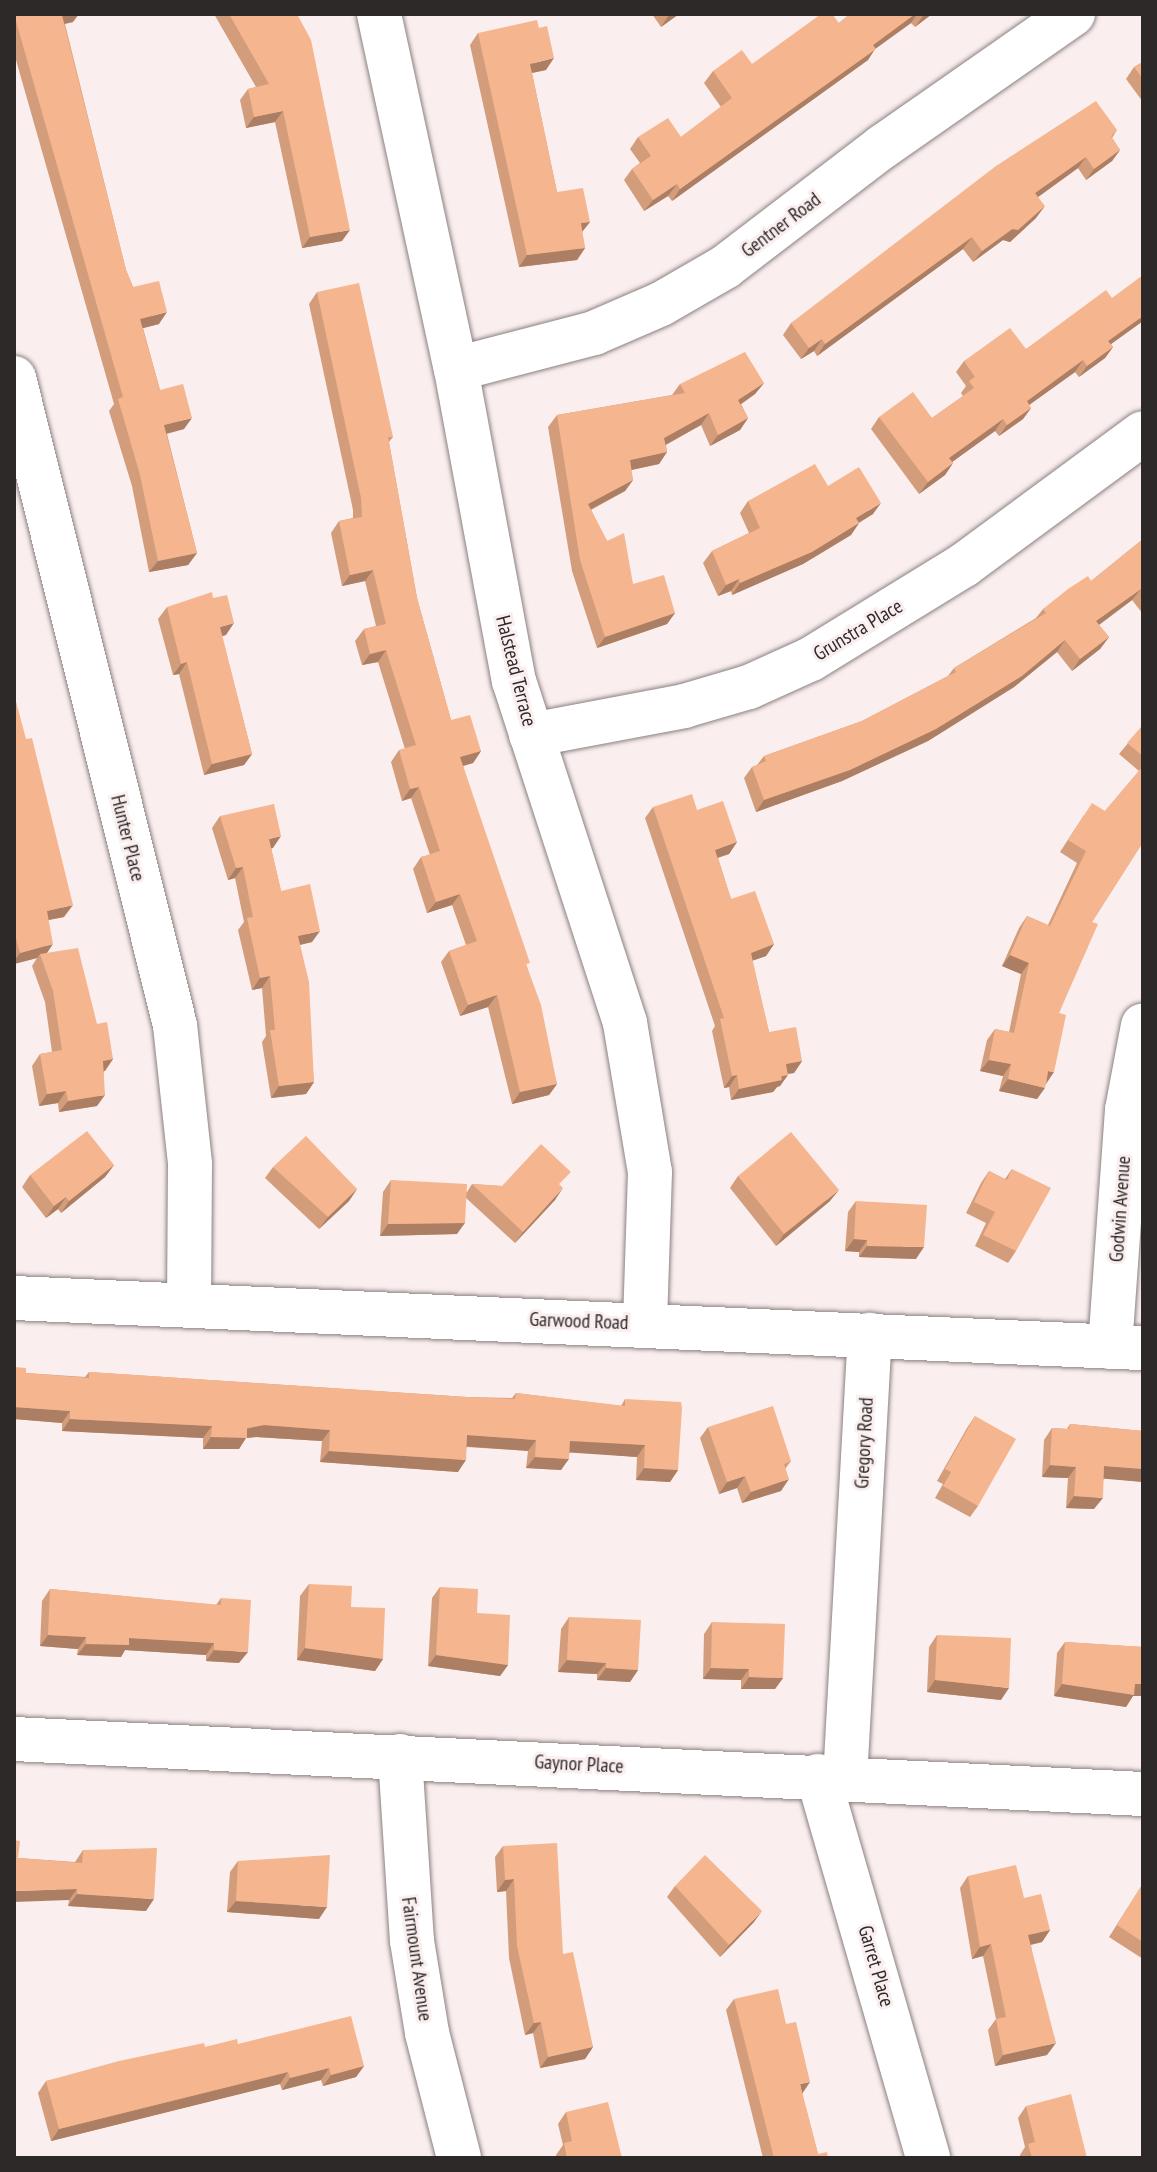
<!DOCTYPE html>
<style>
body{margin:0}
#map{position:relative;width:1157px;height:2172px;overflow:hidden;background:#faeeee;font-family:"PT Sans Narrow",sans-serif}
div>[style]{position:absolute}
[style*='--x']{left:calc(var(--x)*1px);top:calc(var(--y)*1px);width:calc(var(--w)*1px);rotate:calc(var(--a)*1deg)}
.roads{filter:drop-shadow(0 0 2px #8b8181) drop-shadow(0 0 2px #8b8181)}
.minor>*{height:44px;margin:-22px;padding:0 22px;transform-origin:22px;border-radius:22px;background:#fff}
.wall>*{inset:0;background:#d39d7b}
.shaded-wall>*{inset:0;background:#ac7f64}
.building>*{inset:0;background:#f5b68f}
span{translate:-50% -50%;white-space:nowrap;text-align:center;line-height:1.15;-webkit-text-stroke:6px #faeeee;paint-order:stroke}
.street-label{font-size:20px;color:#2d2929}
.frame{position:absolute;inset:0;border:16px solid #2d2929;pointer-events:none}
</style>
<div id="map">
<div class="roads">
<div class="minor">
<div style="--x:379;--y:14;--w:363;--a:77.8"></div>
<div style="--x:456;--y:369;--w:317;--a:79.5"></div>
<div style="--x:514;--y:681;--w:360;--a:72"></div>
<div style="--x:625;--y:1023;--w:151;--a:80.5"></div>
<div style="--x:650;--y:1172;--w:152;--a:91.9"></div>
<div style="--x:456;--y:369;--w:143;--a:-14.6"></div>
<div style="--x:594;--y:333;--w:73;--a:-23.4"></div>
<div style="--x:661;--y:304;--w:74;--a:-30"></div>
<div style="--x:725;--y:267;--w:198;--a:-37.4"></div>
<div style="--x:882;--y:147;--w:233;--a:-34.9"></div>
<div style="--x:14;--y:378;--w:667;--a:76.03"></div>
<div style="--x:175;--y:1025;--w:140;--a:83.8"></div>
<div style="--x:190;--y:1164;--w:142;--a:90.4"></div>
<div style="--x:531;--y:735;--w:156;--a:-10.7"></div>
<div style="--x:684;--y:706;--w:68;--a:-16.3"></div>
<div style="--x:749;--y:687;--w:68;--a:-24.3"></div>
<div style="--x:811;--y:659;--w:180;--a:-31.6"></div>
<div style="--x:964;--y:565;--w:222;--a:-36.4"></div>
<div style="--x:14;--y:1298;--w:1130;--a:2.54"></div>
<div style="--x:1110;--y:1347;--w:238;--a:-85.9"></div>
<div style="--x:1127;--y:1110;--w:86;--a:-79.3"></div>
<div style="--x:14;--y:1739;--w:1130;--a:2.79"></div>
<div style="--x:400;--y:1756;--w:185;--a:86.3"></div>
<div style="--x:412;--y:1941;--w:93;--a:80.7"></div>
<div style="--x:427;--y:2033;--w:129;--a:75.6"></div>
<div style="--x:818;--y:1776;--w:398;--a:73.9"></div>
<div style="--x:845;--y:1779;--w:445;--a:-86.8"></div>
</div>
</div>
<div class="wall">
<div style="clip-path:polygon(14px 14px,73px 22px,65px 24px,126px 270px,133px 287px,159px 324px,143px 328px,160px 390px,184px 429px,167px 434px,197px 553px,188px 565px,149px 572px,132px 486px,109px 411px,114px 404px,14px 53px)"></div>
<div style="clip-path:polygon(214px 14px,297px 14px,342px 241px,302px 248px,275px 122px,246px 128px,240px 100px,248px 89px,256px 87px)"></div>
<div style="clip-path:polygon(652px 14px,679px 14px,661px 27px)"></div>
<div style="clip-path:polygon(850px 14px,932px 14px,915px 27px,911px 23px,875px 49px,868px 60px,672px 201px,668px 196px,644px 211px,624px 180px,632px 169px,640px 163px,630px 149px,638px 137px,681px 137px,721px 107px,704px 83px,713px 71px,752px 64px,839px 23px)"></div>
<div style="clip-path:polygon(478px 33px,546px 70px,532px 73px,557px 192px,590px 222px,582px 232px,585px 248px,577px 260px,519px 267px,470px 45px)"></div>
<div style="clip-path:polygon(1143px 62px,1143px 102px,1126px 79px,1134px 67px)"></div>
<div style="clip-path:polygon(1117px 130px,1112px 138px,1120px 150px,1112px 161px,1086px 180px,1078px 168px,1038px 197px,1036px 218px,1010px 242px,1003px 240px,973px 262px,963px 249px,817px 356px,814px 351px,801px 359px,783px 335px,791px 323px)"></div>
<div style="clip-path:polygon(317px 292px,393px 437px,389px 442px,417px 598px,451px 720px,481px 751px,473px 763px,463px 766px,527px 967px,557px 1084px,549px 1095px,512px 1104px,488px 1007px,460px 1016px,441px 962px,449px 951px,466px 945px,452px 905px,427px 913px,413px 869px,421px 857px,430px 855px,411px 798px,402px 801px,391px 762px,399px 750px,405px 749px,378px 662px,362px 665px,355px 641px,364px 629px,376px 626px,365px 581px,342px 586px,331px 533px,339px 521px,353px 518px,353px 510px,309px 304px)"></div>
<div style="clip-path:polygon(1112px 298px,1143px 321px,1111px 344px,1113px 347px,1105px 358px,1079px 377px,1075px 372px,1029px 405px,1031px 408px,1023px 419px,999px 436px,995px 431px,952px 462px,953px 463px,945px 475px,919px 494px,871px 429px,879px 417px,932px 418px,963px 396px,961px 393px,966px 386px,956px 372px,964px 361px,1026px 349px)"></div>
<div style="clip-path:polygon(764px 383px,755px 394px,741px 404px,748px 418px,740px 430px,710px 446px,701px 425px,666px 445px,667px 452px,659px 464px,631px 470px,633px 480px,625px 491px,591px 510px,607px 541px,633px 584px,675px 613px,667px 624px,597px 648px,572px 571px,548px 427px,557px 415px,672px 395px,680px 384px)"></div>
<div style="clip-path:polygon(828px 486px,873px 514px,859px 523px,851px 535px,803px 564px,732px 595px,731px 591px,718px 596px,703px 563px,712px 551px,749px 533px,740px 513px,748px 501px)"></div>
<div style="clip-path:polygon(1143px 539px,1143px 614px,1132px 600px,1099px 625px,1109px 637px,1100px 649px,1072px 671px,1057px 652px,1014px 687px,928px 741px,842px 781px,756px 812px,744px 778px,752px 767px,757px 765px,764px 756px,862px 721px,948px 676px,954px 668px,1036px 618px,1043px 609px,1091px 581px)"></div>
<div style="clip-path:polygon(167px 607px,226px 635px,222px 636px,252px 754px,244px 765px,204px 775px,179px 674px,173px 675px,158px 619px)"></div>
<div style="clip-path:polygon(14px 694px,64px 917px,48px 920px,47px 953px,97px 1024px,113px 1059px,104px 1071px,97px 1106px,59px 1112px,58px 1103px,39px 1106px,32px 1066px,40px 1054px,52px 1052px,45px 1002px,32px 966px,37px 958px,14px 964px)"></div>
<div style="clip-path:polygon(1143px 725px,1143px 842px,1092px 922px,1059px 1013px,1046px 1084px,1037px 1099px,999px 1091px,1003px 1076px,980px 1071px,987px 1040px,995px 1029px,1009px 1032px,1021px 974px,1002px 966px,1019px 928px,1027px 916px,1048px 925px,1077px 863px,1060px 852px,1084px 815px,1105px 811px,1139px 771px,1119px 754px)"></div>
<div style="clip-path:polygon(653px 807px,697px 810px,737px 842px,729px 854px,718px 858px,731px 899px,774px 944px,766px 956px,752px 961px,769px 1032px,802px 1061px,794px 1073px,788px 1074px,780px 1086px,777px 1087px,773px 1092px,731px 1100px,729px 1087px,724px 1088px,712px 1031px,715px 1026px,645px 818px)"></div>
<div style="clip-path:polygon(220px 816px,273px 848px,271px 848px,281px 891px,312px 942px,300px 945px,314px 1082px,306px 1094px,271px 1098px,262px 1042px,266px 1036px,262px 988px,252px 990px,238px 930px,244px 922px,235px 878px,228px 880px,212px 828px)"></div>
<div style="clip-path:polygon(114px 1165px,105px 1177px,61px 1213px,58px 1209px,46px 1218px,22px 1187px,30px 1175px)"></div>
<div style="clip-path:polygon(273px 1167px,357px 1189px,349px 1201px,319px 1229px,265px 1178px)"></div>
<div style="clip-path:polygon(1012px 1169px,1016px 1251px,1008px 1263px,975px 1246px,986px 1223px,966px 1213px,981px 1183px,989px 1171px,1005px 1179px)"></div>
<div style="clip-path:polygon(738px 1176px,830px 1201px,776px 1246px,730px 1188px)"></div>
<div style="clip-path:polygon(391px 1180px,467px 1192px,472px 1184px,502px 1186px,561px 1186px,555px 1200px,515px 1243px,466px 1198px,457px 1234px,380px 1236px,383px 1192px)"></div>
<div style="clip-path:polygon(856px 1201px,916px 1259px,859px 1257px,859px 1252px,845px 1251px,848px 1212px)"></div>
<div style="clip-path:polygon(14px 1367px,26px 1373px,85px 1377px,89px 1372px,467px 1397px,512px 1398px,516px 1393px,621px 1406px,625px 1399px,678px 1470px,670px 1482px,636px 1480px,637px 1457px,577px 1452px,570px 1452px,561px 1470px,526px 1468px,528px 1451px,467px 1447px,458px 1472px,320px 1462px,322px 1441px,256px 1437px,246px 1438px,239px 1449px,203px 1449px,203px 1438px,62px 1431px,62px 1423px,14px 1419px)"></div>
<div style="clip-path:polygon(975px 1416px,978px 1506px,970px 1517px,935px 1498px,943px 1484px,937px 1481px,967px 1428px)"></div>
<div style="clip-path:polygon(1070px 1424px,1143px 1431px,1143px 1482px,1104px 1478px,1094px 1509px,1066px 1508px,1068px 1478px,1042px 1477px,1044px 1440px,1052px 1428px,1067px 1429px)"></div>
<div style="clip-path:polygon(708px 1427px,791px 1461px,785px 1469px,781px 1491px,742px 1503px,737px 1488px,719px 1494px,700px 1438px)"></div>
<div style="clip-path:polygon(309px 1584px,351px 1607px,383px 1659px,375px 1671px,297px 1660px,300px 1596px)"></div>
<div style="clip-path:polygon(440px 1587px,477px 1613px,508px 1665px,500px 1676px,428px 1666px,432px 1598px)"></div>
<div style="clip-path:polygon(50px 1589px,216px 1605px,221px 1598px,239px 1663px,206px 1661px,206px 1655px,125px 1650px,121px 1657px,77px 1655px,78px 1649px,40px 1646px,42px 1601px)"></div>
<div style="clip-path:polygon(569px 1617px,638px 1670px,630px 1682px,597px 1680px,597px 1674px,558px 1672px,561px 1629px)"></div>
<div style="clip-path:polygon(712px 1622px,783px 1678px,775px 1689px,741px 1689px,741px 1680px,703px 1679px,704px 1634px)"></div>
<div style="clip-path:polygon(937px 1635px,1001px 1700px,927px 1692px,929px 1647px)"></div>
<div style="clip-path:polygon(1065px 1642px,1143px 1647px,1143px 1696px,1133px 1696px,1126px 1707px,1054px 1696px,1057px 1653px)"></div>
<div style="clip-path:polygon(503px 1846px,563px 1954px,593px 2047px,585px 2059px,540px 2068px,533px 2033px,525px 2035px,509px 1958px,506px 1891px,497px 1892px,495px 1857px)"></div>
<div style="clip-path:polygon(83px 1850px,146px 1911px,68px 1906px,69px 1900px,18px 1858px,75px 1862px)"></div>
<div style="clip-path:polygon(238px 1861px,319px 1919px,227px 1912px,230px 1872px)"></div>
<div style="clip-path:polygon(968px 1876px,1024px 1898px,1050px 1930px,1042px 1942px,1031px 1945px,1047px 2055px,995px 2066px,988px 2030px,996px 2019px,983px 1956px,972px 1959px,960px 1888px)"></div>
<div style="clip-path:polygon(1142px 1885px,1143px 1886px,1143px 1959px,1109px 1937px)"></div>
<div style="clip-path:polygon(675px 1886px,754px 1922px,720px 1957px,667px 1897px)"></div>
<div style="clip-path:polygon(734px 1999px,802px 2093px,818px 2154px,828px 2158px,763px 2158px,726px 2010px)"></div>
<div style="clip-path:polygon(238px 2044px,364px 2066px,356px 2077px,323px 2086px,321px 2080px,282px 2090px,280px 2084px,51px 2141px,38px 2093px,46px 2081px,205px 2047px)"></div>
<div style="clip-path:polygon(1026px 2106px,1087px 2158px,1020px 2158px,1020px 2155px,1025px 2147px,1018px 2118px)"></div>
<div style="clip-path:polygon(566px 2112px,622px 2158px,556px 2158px,556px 2155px,563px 2145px,558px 2124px)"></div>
</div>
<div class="shaded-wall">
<div style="clip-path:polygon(66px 14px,79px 14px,73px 22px,54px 26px,62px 15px)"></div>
<div style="clip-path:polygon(671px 14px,679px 14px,661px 27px,669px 15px)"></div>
<div style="clip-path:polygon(915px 14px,917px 14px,911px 23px,875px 49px,868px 60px,672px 201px,680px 189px)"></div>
<div style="clip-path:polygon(925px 14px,932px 14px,915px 27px,923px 16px)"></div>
<div style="clip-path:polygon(554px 58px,546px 70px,522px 75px,530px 64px)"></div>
<div style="clip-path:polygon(283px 111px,275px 122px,246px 128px,254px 117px)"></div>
<div style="clip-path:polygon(1120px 150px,1112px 161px,1086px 180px,1094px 169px)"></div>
<div style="clip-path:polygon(1086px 157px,1078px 168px,1027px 205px,1035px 193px)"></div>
<div style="clip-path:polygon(677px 184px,668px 196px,644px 211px,653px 200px)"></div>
<div style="clip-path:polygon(1045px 206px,1036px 218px,1010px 242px,1003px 240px,973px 262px,982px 251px)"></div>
<div style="clip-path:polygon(590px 222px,581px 233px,581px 223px)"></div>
<div style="clip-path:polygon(350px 230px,342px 241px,302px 248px,310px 237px)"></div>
<div style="clip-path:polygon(972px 237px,963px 249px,817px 356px,825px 344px)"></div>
<div style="clip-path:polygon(585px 248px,577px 260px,519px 267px,527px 255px)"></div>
<div style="clip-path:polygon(167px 312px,159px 324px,132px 331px,140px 319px)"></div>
<div style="clip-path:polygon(1143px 316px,1143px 321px,1100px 352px,1108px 341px)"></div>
<div style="clip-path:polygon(822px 339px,814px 351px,801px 359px,809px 348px)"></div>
<div style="clip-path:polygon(1113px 347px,1105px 358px,1079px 377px,1087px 366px)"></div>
<div style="clip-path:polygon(1083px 360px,1075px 372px,1018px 413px,1027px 401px)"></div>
<div style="clip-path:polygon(764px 383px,755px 394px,730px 412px,738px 400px)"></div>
<div style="clip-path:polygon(1031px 408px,1023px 419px,999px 436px,1007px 425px)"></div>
<div style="clip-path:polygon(709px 413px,701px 425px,656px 450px,664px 438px)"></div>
<div style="clip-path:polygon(192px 418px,184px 429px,156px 436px,164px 425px)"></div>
<div style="clip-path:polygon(748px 418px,740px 430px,710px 446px,718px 435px)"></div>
<div style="clip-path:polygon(1003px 419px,995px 431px,941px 470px,949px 458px)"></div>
<div style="clip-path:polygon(667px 452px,659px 464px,622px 472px,630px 460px)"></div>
<div style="clip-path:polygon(953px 463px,945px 475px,919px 494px,928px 482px)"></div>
<div style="clip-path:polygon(633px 480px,625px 491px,580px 515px,588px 504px)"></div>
<div style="clip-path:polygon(881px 503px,873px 514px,848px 529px,856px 518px)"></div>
<div style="clip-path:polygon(859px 523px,851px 535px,803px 564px,732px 595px,740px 583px)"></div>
<div style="clip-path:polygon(197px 553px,188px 565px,149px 572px,158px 561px)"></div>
<div style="clip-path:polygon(373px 570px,365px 581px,342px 586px,350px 575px)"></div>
<div style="clip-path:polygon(739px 579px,731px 591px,718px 596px,726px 585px)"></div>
<div style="clip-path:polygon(1141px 589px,1132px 600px,1088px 633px,1096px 621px)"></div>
<div style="clip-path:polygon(675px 613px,667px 624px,597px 648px,605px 637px)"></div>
<div style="clip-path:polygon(234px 623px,226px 635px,212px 639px,220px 627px)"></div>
<div style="clip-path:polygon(1109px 637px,1100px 649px,1072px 671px,1080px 659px)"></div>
<div style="clip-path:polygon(1065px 640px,1057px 652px,1014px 687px,928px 741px,842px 781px,756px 812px,764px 800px)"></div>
<div style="clip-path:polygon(386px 650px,378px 662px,362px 665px,370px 654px)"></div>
<div style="clip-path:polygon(187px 662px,179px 674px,173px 675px,181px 664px)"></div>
<div style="clip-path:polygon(481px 751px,473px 763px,452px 769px,460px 757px)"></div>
<div style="clip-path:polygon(252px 754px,244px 765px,204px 775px,212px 764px)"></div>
<div style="clip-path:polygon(419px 787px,411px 798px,402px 801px,410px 789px)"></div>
<div style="clip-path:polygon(281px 836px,273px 848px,261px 851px,269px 839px)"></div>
<div style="clip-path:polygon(737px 842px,729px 854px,707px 861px,715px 850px)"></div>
<div style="clip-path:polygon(243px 867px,235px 878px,228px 880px,236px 868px)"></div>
<div style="clip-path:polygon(460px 894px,452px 905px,427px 913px,436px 902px)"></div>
<div style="clip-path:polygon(73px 905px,64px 917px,38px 922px,47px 911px)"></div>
<div style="clip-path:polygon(320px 931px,312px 942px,290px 947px,298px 936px)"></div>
<div style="clip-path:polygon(53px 944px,45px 956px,40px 954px,37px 958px,14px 964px,14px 961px,20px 953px)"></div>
<div style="clip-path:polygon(774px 944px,766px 956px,742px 964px,751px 953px)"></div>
<div style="clip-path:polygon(1010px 955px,1029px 963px,1021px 974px,1002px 966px)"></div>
<div style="clip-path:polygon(270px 976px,262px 988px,252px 990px,260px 978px)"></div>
<div style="clip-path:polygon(497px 995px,488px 1007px,460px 1016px,468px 1005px)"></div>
<div style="clip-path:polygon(113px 1059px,105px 1071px,95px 1072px,103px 1061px)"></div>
<div style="clip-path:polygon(989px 1060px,1011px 1064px,1003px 1076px,980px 1071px)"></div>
<div style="clip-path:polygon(802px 1061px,794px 1073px,777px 1075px,786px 1064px)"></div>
<div style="clip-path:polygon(1048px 1071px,1054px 1072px,1046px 1084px)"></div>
<div style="clip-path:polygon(737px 1075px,729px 1087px,724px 1088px,732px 1076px)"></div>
<div style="clip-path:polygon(788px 1075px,780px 1086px,777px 1087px,773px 1092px,731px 1100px,739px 1089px)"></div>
<div style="clip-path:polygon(1008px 1079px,1045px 1088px,1037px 1099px,999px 1091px)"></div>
<div style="clip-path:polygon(314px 1082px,306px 1094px,271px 1098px,279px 1086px)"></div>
<div style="clip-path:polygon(557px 1084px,549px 1095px,512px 1104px,520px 1092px)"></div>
<div style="clip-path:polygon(66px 1091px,58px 1103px,39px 1106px,47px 1094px)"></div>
<div style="clip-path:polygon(105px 1095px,97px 1106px,59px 1112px,68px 1101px)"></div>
<div style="clip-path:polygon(114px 1165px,105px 1177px,61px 1213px,69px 1201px)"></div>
<div style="clip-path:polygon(563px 1188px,555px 1200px,515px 1243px,523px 1232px)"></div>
<div style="clip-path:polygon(357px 1189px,349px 1201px,319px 1229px,328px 1217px)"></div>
<div style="clip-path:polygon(839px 1190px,830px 1201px,776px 1246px,784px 1234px)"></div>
<div style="clip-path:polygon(66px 1197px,58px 1209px,46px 1218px,54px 1206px)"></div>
<div style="clip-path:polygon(465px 1223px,457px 1234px,380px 1236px,388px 1224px)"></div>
<div style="clip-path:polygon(854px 1239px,867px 1240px,859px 1252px,845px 1251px)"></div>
<div style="clip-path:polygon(867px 1246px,924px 1247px,916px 1259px,859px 1257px)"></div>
<div style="clip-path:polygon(14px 1407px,70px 1411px,62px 1423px,14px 1419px)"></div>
<div style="clip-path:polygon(70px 1419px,212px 1426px,203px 1438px,62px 1431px)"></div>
<div style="clip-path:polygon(264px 1425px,330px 1430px,322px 1441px,256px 1437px,246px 1438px,239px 1449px,203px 1449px,211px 1437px)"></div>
<div style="clip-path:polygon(467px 1435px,536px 1440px,528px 1451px,459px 1446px)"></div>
<div style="clip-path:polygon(570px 1441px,585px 1441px,645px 1445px,637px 1457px,562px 1452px)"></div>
<div style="clip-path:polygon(329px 1451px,466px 1460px,458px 1472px,320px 1462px)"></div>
<div style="clip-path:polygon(535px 1457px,569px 1459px,561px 1470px,526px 1468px)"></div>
<div style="clip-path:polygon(1050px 1465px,1076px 1467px,1068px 1478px,1042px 1477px)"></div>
<div style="clip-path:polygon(1104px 1466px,1143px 1469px,1143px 1482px,1096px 1478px)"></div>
<div style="clip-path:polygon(644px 1468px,678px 1470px,670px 1482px,636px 1480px)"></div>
<div style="clip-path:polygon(745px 1476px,737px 1488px,719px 1494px,727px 1482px)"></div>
<div style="clip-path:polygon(789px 1479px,781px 1491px,742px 1503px,751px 1492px)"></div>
<div style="clip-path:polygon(1074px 1496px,1103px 1498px,1094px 1509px,1066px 1508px)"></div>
<div style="clip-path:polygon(48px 1635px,86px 1637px,78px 1649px,40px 1646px)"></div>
<div style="clip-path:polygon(129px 1638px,214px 1643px,206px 1655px,125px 1650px,121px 1657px,77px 1655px,86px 1644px)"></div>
<div style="clip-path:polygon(305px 1648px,383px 1659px,375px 1671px,297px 1660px)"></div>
<div style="clip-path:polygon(214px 1650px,248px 1652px,239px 1663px,206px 1661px)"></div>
<div style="clip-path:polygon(436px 1655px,508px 1665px,500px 1676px,428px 1666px)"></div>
<div style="clip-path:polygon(567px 1660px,606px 1663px,597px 1674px,558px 1672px)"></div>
<div style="clip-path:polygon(606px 1668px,638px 1670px,630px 1682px,597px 1680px)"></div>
<div style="clip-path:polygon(711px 1668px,749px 1669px,741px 1680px,703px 1679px)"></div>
<div style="clip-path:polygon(749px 1677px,783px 1678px,775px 1689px,741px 1689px)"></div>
<div style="clip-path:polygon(935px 1680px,1009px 1688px,1001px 1700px,927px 1692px)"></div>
<div style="clip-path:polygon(1062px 1684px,1143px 1684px,1143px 1696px,1133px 1696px,1126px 1707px,1054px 1696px)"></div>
<div style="clip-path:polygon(514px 1879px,506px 1891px,497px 1892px,505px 1880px)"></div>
<div style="clip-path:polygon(77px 1889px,69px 1900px,14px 1902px,14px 1891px)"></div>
<div style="clip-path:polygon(77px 1894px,154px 1899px,146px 1911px,68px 1906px)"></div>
<div style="clip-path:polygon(236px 1901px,327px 1907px,319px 1919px,227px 1912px)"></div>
<div style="clip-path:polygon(762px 1911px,754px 1922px,720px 1957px,729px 1945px)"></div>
<div style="clip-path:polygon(1050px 1930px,1042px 1942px,1020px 1947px,1028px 1935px)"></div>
<div style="clip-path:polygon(991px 1944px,983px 1956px,972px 1959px,980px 1947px)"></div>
<div style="clip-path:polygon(541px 2022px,533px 2033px,525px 2035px,534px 2023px)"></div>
<div style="clip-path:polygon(1056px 2043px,1047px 2055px,995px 2066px,1003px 2055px)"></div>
<div style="clip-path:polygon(593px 2047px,585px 2059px,540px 2068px,548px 2057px)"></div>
<div style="clip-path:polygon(364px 2066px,356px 2077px,323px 2086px,331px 2075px)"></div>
<div style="clip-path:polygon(329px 2068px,321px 2080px,282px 2090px,290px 2078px)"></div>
<div style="clip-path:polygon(288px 2072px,280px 2084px,51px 2141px,59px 2129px)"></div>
<div style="clip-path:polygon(810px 2082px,802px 2094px,800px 2084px)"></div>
</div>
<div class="building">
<div style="clip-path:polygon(14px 14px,66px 14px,62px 15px,126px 270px,133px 287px,159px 281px,167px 312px,140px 319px,160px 390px,183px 384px,192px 418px,164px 425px,197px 553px,158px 561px,140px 475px,118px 399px,123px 397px)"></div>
<div style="clip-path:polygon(229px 14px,297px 14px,311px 40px,350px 230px,310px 237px,283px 111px,254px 117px,248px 89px,269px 84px)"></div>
<div style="clip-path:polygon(821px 14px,832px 14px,839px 23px,850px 14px,915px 14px,873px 45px,876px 49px,680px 189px,677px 184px,653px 200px,632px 169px,651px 156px,638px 137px,668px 118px,681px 137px,732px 98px,713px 71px,742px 50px,752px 64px)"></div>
<div style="clip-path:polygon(537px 20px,539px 28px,547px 26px,554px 58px,530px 64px,557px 192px,583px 188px,590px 222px,581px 223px,585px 248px,527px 255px,478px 33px)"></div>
<div style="clip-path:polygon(1143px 62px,1143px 79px,1134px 67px)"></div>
<div style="clip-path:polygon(1096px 101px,1117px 130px,1111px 136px,1120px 150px,1094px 169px,1086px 157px,1035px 193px,1045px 206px,1018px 230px,1012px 229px,982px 251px,972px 237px,825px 344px,822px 339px,809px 348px,791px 323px,996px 166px)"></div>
<div style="clip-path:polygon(1143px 275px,1143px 316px,1108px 341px,1113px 347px,1087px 366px,1083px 360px,1027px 401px,1031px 408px,1007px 425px,1003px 419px,949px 458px,953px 463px,928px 482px,879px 417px,913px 392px,932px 418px,974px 388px,969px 381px,975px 377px,964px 361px,1010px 328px,1026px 349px,1106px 290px,1112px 298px)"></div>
<div style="clip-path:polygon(359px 283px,393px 437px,388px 437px,417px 598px,451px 720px,470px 715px,481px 751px,460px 757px,530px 963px,526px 964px,541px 1005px,557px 1084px,520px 1092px,497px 995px,468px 1005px,449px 951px,477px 941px,460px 894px,436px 902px,421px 857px,440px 851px,419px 787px,410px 789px,399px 750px,416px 745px,386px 650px,370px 654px,364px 629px,386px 624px,373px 570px,350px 575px,339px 521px,362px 517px,361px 498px,317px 292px)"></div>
<div style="clip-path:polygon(745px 352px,764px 383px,738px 400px,748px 418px,718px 435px,709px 413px,664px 438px,667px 452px,630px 460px,633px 480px,588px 504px,607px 541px,624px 533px,633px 584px,664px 575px,675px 613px,605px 637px,580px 560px,557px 415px,685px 393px,680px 384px)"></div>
<div style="clip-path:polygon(815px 464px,828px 486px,859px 467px,881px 503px,856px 518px,859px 523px,812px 552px,740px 583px,739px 579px,726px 585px,712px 551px,760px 528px,748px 501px)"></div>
<div style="clip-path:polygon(1143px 539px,1143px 592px,1141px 589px,1096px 621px,1109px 637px,1080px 659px,1065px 640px,1022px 676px,936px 729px,850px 770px,764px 800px,752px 767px,766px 761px,764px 756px,862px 721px,956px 672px,954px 668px,1046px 613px,1043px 609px,1068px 589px,1088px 576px,1091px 581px)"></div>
<div style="clip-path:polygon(212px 592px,213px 598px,227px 595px,234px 623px,220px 627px,252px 754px,212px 764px,187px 662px,181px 664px,167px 607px)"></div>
<div style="clip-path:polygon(14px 694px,26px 739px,32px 738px,73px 905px,47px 911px,53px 944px,20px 953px,14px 931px)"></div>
<div style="clip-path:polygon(1143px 725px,1143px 756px,1127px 743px)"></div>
<div style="clip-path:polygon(1143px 766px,1143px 842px,1092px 922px,1098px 924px,1059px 1013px,1066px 1015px,1054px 1072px,1048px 1071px,1045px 1088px,1008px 1079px,1011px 1064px,989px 1060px,995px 1029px,1014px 1033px,1029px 963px,1010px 955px,1027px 916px,1050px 926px,1086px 851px,1068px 840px,1092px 803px,1105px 811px)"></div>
<div style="clip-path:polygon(692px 794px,697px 810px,723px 801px,737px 842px,715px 850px,731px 899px,755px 891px,774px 944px,751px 953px,769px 1032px,796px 1027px,802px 1061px,786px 1064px,788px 1075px,781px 1076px,782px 1080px,739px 1089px,737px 1075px,732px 1076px,720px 1019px,724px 1018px,653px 807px)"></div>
<div style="clip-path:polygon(274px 804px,281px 836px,269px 839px,281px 891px,310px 884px,320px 931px,298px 936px,309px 982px,314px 1082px,279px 1086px,270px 1030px,275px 1030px,270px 976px,260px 978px,247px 918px,253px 917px,243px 867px,236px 868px,220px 816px)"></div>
<div style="clip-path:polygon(78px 948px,97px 1024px,107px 1022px,113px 1059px,103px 1061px,105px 1095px,68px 1101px,66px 1091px,47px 1094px,40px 1054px,62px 1050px,53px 991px,40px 954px)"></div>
<div style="clip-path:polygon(87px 1131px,114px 1165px,69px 1201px,66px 1197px,54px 1206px,30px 1175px)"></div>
<div style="clip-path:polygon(791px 1132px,839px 1190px,784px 1234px,738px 1176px)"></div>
<div style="clip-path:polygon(306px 1136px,357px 1189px,328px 1217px,273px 1167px)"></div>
<div style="clip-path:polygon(541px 1144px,571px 1172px,559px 1184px,563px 1188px,523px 1232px,472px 1184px,502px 1186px)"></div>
<div style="clip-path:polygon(1012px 1169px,1051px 1188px,1016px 1251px,983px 1235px,995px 1212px,974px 1202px,989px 1171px,1007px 1180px)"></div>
<div style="clip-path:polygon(391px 1180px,467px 1184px,465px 1223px,388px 1224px)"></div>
<div style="clip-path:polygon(856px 1201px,927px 1205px,924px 1247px,867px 1246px,867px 1240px,854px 1239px)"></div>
<div style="clip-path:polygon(14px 1367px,26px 1368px,26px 1373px,89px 1378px,89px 1372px,467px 1397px,515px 1399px,516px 1393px,625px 1406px,625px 1399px,681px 1402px,682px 1408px,678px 1470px,644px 1468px,645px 1445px,570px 1441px,569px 1459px,535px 1457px,536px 1440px,467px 1435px,466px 1460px,329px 1451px,330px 1430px,264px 1425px,247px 1428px,247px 1438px,211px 1437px,212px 1426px,70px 1419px,70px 1411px,14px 1407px)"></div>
<div style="clip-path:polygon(773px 1406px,791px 1461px,784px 1464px,789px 1479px,751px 1492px,745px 1476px,727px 1482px,708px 1427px)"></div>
<div style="clip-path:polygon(975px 1416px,1016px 1439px,978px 1506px,943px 1486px,951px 1472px,945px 1469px)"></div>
<div style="clip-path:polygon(1070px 1424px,1143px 1431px,1143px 1469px,1104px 1466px,1103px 1498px,1074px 1496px,1076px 1467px,1050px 1465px,1052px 1428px,1069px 1429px)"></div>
<div style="clip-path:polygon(309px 1584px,352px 1586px,351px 1607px,385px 1608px,383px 1659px,305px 1648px)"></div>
<div style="clip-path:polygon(440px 1587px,478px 1589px,477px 1613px,510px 1615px,508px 1665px,436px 1655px)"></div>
<div style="clip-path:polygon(50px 1589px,221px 1605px,221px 1598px,251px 1600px,248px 1652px,214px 1650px,214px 1643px,129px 1638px,129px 1645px,86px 1644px,86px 1637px,48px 1635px)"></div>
<div style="clip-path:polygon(569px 1617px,641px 1620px,638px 1670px,606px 1668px,606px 1663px,567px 1660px)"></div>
<div style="clip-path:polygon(712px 1622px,785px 1624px,783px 1678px,749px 1677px,749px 1669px,711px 1668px)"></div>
<div style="clip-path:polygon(937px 1635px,1011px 1638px,1009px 1688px,935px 1680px)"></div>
<div style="clip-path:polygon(1065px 1642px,1143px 1647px,1143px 1684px,1135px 1684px,1134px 1695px,1062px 1684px)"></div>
<div style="clip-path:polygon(14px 1840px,20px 1841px,18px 1858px,82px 1863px,83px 1850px,157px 1848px,154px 1899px,77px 1894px,77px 1889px,14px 1891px)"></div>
<div style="clip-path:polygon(557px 1843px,563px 1954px,573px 1952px,593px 2047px,548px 2057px,541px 2022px,534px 2023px,517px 1946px,514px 1879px,505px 1880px,503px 1846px)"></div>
<div style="clip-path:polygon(330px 1855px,327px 1907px,236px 1901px,238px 1861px)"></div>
<div style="clip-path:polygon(705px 1855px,762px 1911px,729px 1945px,675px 1886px)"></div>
<div style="clip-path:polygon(1016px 1865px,1024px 1898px,1041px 1894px,1050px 1930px,1028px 1935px,1056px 2043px,1003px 2055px,996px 2019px,1006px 2017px,991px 1944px,980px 1947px,968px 1876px)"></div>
<div style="clip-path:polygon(1142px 1885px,1143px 1886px,1143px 1942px,1117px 1925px)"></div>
<div style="clip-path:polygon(778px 1989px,786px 2024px,796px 2022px,810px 2082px,800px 2084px,818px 2154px,827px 2152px,828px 2158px,774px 2158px,734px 1999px)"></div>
<div style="clip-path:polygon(351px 2016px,364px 2066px,331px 2075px,329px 2068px,290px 2078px,288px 2072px,59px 2129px,46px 2081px,119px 2061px,204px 2043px,205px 2047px,237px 2039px,238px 2044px)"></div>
<div style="clip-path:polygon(1071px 2094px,1087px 2158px,1032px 2158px,1028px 2144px,1035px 2142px,1026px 2106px)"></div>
<div style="clip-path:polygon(608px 2102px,622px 2158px,567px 2158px,564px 2143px,572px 2141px,566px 2112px)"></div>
</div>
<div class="street-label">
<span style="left:781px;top:225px;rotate:-37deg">Gentner Road</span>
<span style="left:858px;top:630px;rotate:-31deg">Grunstra Place</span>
<span style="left:516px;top:671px;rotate:76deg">Halstead Terrace</span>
<span style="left:128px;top:838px;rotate:76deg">Hunter Place</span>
<span style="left:1120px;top:1209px;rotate:-86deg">Godwin Avenue</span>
<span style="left:579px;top:1321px;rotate:2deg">Garwood Road</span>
<span style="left:864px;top:1443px;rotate:-87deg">Gregory Road</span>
<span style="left:579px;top:1764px;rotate:3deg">Gaynor Place</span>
<span style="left:417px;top:1959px;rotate:82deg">Fairmount Avenue</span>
<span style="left:876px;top:1966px;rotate:74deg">Garret Place</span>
</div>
<div class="frame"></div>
</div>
